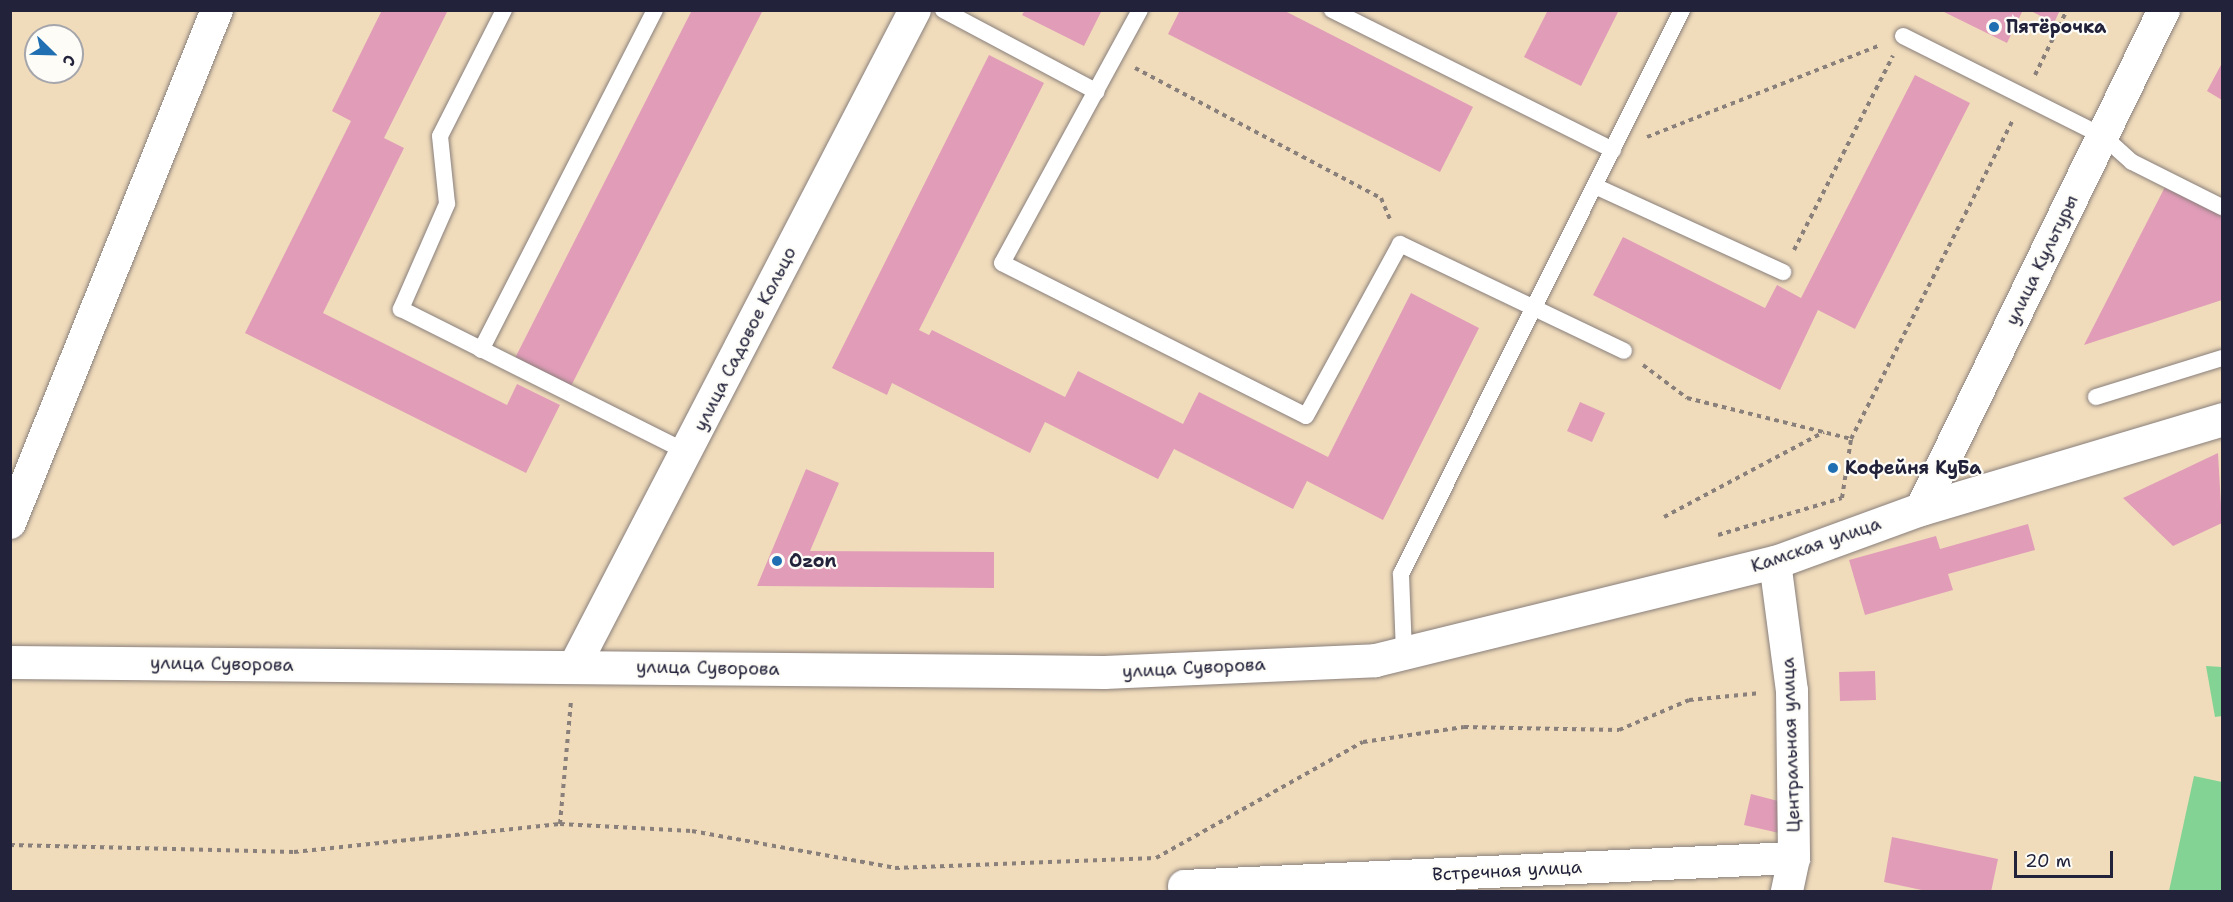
<!DOCTYPE html>
<meta charset="utf-8">
<style>
body{margin:0}
#map{position:relative;width:2233px;height:902px;overflow:hidden;background:#f0dcbb;font-family:"Shantell Sans",sans-serif}
div>[style]{position:absolute}
[style*='--x']{left:calc(var(--x)*1px);top:calc(var(--y)*1px);width:calc(var(--w)*1px);rotate:calc(var(--a)*1deg)}
.green>*{inset:0;background:#82d394}
.building>*{inset:0;background:#e19db8}
.path>*{height:4px;margin-top:-2px;transform-origin:0;background:repeating-linear-gradient(90deg,#897f7b 0 4.5px,transparent 0 9px)}
.roads{filter:drop-shadow(0 0 2px #897f7b) drop-shadow(0 0 2px #897f7b)}
.lane>*{height:16px;margin:-8px;padding:0 8px;transform-origin:8px;border-radius:8px;background:#fff}
.street>*{height:32px;margin:-16px;padding:0 16px;transform-origin:16px;border-radius:16px;background:#fff}
.secondary>*{height:33px;margin:-16.5px;padding:0 16.5px;transform-origin:16.5px;border-radius:16.5px;background:#fff}
.dots>*{width:16px;height:16px;translate:-50% -50%;box-sizing:border-box;border:3px solid #fdfcf7;border-radius:50%}
span{translate:-50% -50%;white-space:nowrap;text-align:center;line-height:1.15;-webkit-text-stroke:4.5px #fdfcf7;paint-order:stroke}
.poi-label{font-size:18px;color:#22223b;font-weight:700}
.left{translate:0 -50%;text-align:left}
.street-label{font-size:18px;color:#22223b}
.frame{position:absolute;inset:0;border:12px solid #22223b;pointer-events:none}
.north{position:absolute;left:24px;top:24px;width:60px;height:60px;box-sizing:border-box;background:#fdfcf7;border:2px solid #a5a5ac;border-radius:50%;rotate:113deg;font-size:16px;font-weight:700;line-height:24px;text-align:center;color:#22223b}
.north::after{content:'';display:block;margin:auto;width:21px;height:27px;background:#1f6fb2;clip-path:polygon(50% 0,100% 100%,50% 72%,0 100%)}
.scale{position:absolute;left:2014px;top:851px;width:99px;height:27px;box-sizing:border-box;border:3px solid #22223b;border-top:0;padding-left:8px;font-size:18px;line-height:21px;white-space:nowrap;color:#22223b;-webkit-text-stroke:4px #fdfcf7;paint-order:stroke}
</style>
<div id="map">
<div class="green">
<div style="clip-path:polygon(2206px 666px,2222px 667px,2222px 716px,2215px 717px)"></div>
<div style="clip-path:polygon(2194px 776px,2222px 782px,2222px 891px,2169px 891px)"></div>
</div>
<div class="building">
<div style="clip-path:polygon(382px 10px,448px 10px,384px 138px,404px 148px,323px 313px,507px 405px,517px 384px,560px 405px,526px 473px,245px 333px,351px 121px,332px 111px)"></div>
<div style="clip-path:polygon(692px 10px,763px 10px,570px 388px,514px 360px)"></div>
<div style="clip-path:polygon(1025px 10px,1102px 10px,1084px 46px,1022px 15px)"></div>
<div style="clip-path:polygon(1180px 10px,1283px 10px,1473px 107px,1440px 172px,1168px 34px)"></div>
<div style="clip-path:polygon(1548px 10px,1619px 10px,1581px 86px,1524px 57px)"></div>
<div style="clip-path:polygon(1940px 10px,2023px 10px,2007px 43px)"></div>
<div style="clip-path:polygon(2029px 10px,2060px 10px,2054px 23px)"></div>
<div style="clip-path:polygon(989px 55px,1044px 83px,919px 330px,929px 335px,932px 330px,1065px 397px,1078px 371px,1183px 424px,1199px 392px,1328px 457px,1411px 293px,1479px 328px,1383px 520px,1307px 481px,1293px 509px,1174px 449px,1158px 479px,1045px 422px,1030px 453px,892px 383px,887px 395px,832px 368px)"></div>
<div style="clip-path:polygon(2222px 63px,2222px 100px,2207px 91px)"></div>
<div style="clip-path:polygon(1915px 75px,1970px 103px,1855px 329px,1818px 310px,1780px 390px,1593px 295px,1623px 237px,1765px 308px,1777px 285px,1801px 298px)"></div>
<div style="clip-path:polygon(2166px 185px,2222px 215px,2222px 300px,2084px 345px)"></div>
<div style="clip-path:polygon(1580px 402px,1605px 413px,1592px 442px,1567px 431px)"></div>
<div style="clip-path:polygon(2218px 453px,2222px 523px,2173px 546px,2123px 498px)"></div>
<div style="clip-path:polygon(806px 469px,839px 483px,810px 551px,994px 552px,994px 588px,757px 586px)"></div>
<div style="clip-path:polygon(2028px 524px,2035px 550px,1948px 574px,1953px 590px,1865px 615px,1849px 560px,1936px 536px,1940px 549px)"></div>
<div style="clip-path:polygon(1875px 671px,1876px 700px,1840px 701px,1839px 672px)"></div>
<div style="clip-path:polygon(1751px 794px,1786px 803px,1779px 833px,1744px 825px)"></div>
<div style="clip-path:polygon(1892px 837px,1998px 859px,1991px 892px,1931px 892px,1884px 882px)"></div>
</div>
<div class="path">
<div style="--x:1135;--y:68;--w:278;--a:27.9"></div>
<div style="--x:1381;--y:198;--w:26;--a:67"></div>
<div style="--x:2035;--y:75;--w:72;--a:-63.8"></div>
<div style="--x:1647;--y:137;--w:251;--a:-21.5"></div>
<div style="--x:1794;--y:250;--w:218;--a:-63"></div>
<div style="--x:1643;--y:365;--w:55;--a:36.9"></div>
<div style="--x:1687;--y:398;--w:169;--a:14"></div>
<div style="--x:1664;--y:517;--w:181;--a:-28"></div>
<div style="--x:1718;--y:535;--w:129;--a:-16.6"></div>
<div style="--x:1842;--y:498;--w:60;--a:-81.3"></div>
<div style="--x:1851;--y:439;--w:359;--a:-63.1"></div>
<div style="--x:560;--y:824;--w:124;--a:-84.9"></div>
<div style="--x:10;--y:845;--w:284;--a:1.4"></div>
<div style="--x:294;--y:852;--w:267;--a:-6"></div>
<div style="--x:560;--y:824;--w:132;--a:3"></div>
<div style="--x:692;--y:831;--w:206;--a:10.3"></div>
<div style="--x:895;--y:868;--w:261;--a:-2.2"></div>
<div style="--x:1156;--y:858;--w:237;--a:-29.3"></div>
<div style="--x:1363;--y:742;--w:102;--a:-8.4"></div>
<div style="--x:1464;--y:727;--w:155;--a:1.1"></div>
<div style="--x:1619;--y:730;--w:76;--a:-23.2"></div>
<div style="--x:1689;--y:700;--w:72;--a:-5.6"></div>
</div>
<div class="roads">
<div class="lane">
<div style="--x:504;--y:10;--w:141;--a:116.9"></div>
<div style="--x:440;--y:136;--w:68;--a:84.1"></div>
<div style="--x:447;--y:204;--w:115;--a:113.7"></div>
<div style="--x:401;--y:309;--w:319;--a:26.6"></div>
<div style="--x:943;--y:10;--w:174;--a:28"></div>
<div style="--x:1140;--y:10;--w:288;--a:118.6"></div>
<div style="--x:1002;--y:263;--w:340;--a:26.7"></div>
<div style="--x:1306;--y:416;--w:196;--a:-61.3"></div>
<div style="--x:1400;--y:244;--w:248;--a:25.5"></div>
<div style="--x:1332;--y:10;--w:314;--a:26.5"></div>
<div style="--x:1903;--y:36;--w:224;--a:26.6"></div>
<div style="--x:2103;--y:136;--w:39;--a:42"></div>
<div style="--x:2132;--y:162;--w:101;--a:26.6"></div>
<div style="--x:1595;--y:186;--w:207;--a:24.6"></div>
<div style="--x:481;--y:350;--w:382;--a:-62.9"></div>
<div style="--x:2096;--y:397;--w:132;--a:-17.2"></div>
<div style="--x:1404;--y:653;--w:79;--a:-92.2"></div>
<div style="--x:1401;--y:574;--w:630;--a:-63.52"></div>
</div>
<div class="street">
<div style="--x:1921;--y:509;--w:555;--a:-64.04"></div>
<div style="--x:10;--y:523;--w:553;--a:-68.03"></div>
<div style="--x:1775;--y:562;--w:130;--a:82.5"></div>
<div style="--x:1792;--y:691;--w:167;--a:89.3"></div>
<div style="--x:1794;--y:858;--w:35;--a:102"></div>
<div style="--x:574;--y:667;--w:740;--a:-62.57"></div>
<div style="--x:1184;--y:886;--w:611;--a:-2.63"></div>
</div>
<div class="secondary">
<div style="--x:10;--y:662;--w:1094;--a:0.52"></div>
<div style="--x:1104;--y:672;--w:271;--a:-2.5"></div>
<div style="--x:1375;--y:660;--w:412;--a:-13.8"></div>
<div style="--x:1775;--y:562;--w:155;--a:-20"></div>
<div style="--x:1921;--y:509;--w:314;--a:-16.6"></div>
</div>
</div>
<div class="dots">
<div style="left:1994px;top:27px;background:#1f6fb2"></div>
<div style="left:1833px;top:468px;background:#1f6fb2"></div>
<div style="left:777px;top:561px;background:#1f6fb2"></div>
</div>
<div class="poi-label">
<span class="left" style="left:2006px;top:27px">Пятёрочка</span>
<span class="left" style="left:1845px;top:468px">Кофейня КуБа</span>
<span class="left" style="left:789px;top:561px">Ozon</span>
</div>
<div class="street-label">
<span style="left:2042px;top:260px;rotate:-64deg">улица Культуры</span>
<span style="left:745px;top:339px;rotate:-63deg">улица Садовое Кольцо</span>
<span style="left:1816px;top:545px;rotate:-19deg">Камская улица</span>
<span style="left:222px;top:664px;rotate:1deg">улица Суворова</span>
<span style="left:708px;top:668px;rotate:1deg">улица Суворова</span>
<span style="left:1194px;top:668px;rotate:-3deg">улица Суворова</span>
<span style="left:1791px;top:745px;rotate:-92deg">Центральная улица</span>
<span style="left:1507px;top:871px;rotate:-3deg">Встречная улица</span>
</div>
<div class="frame"></div>
<div class="north">С</div>
<div class="scale">20 m</div>
</div>
